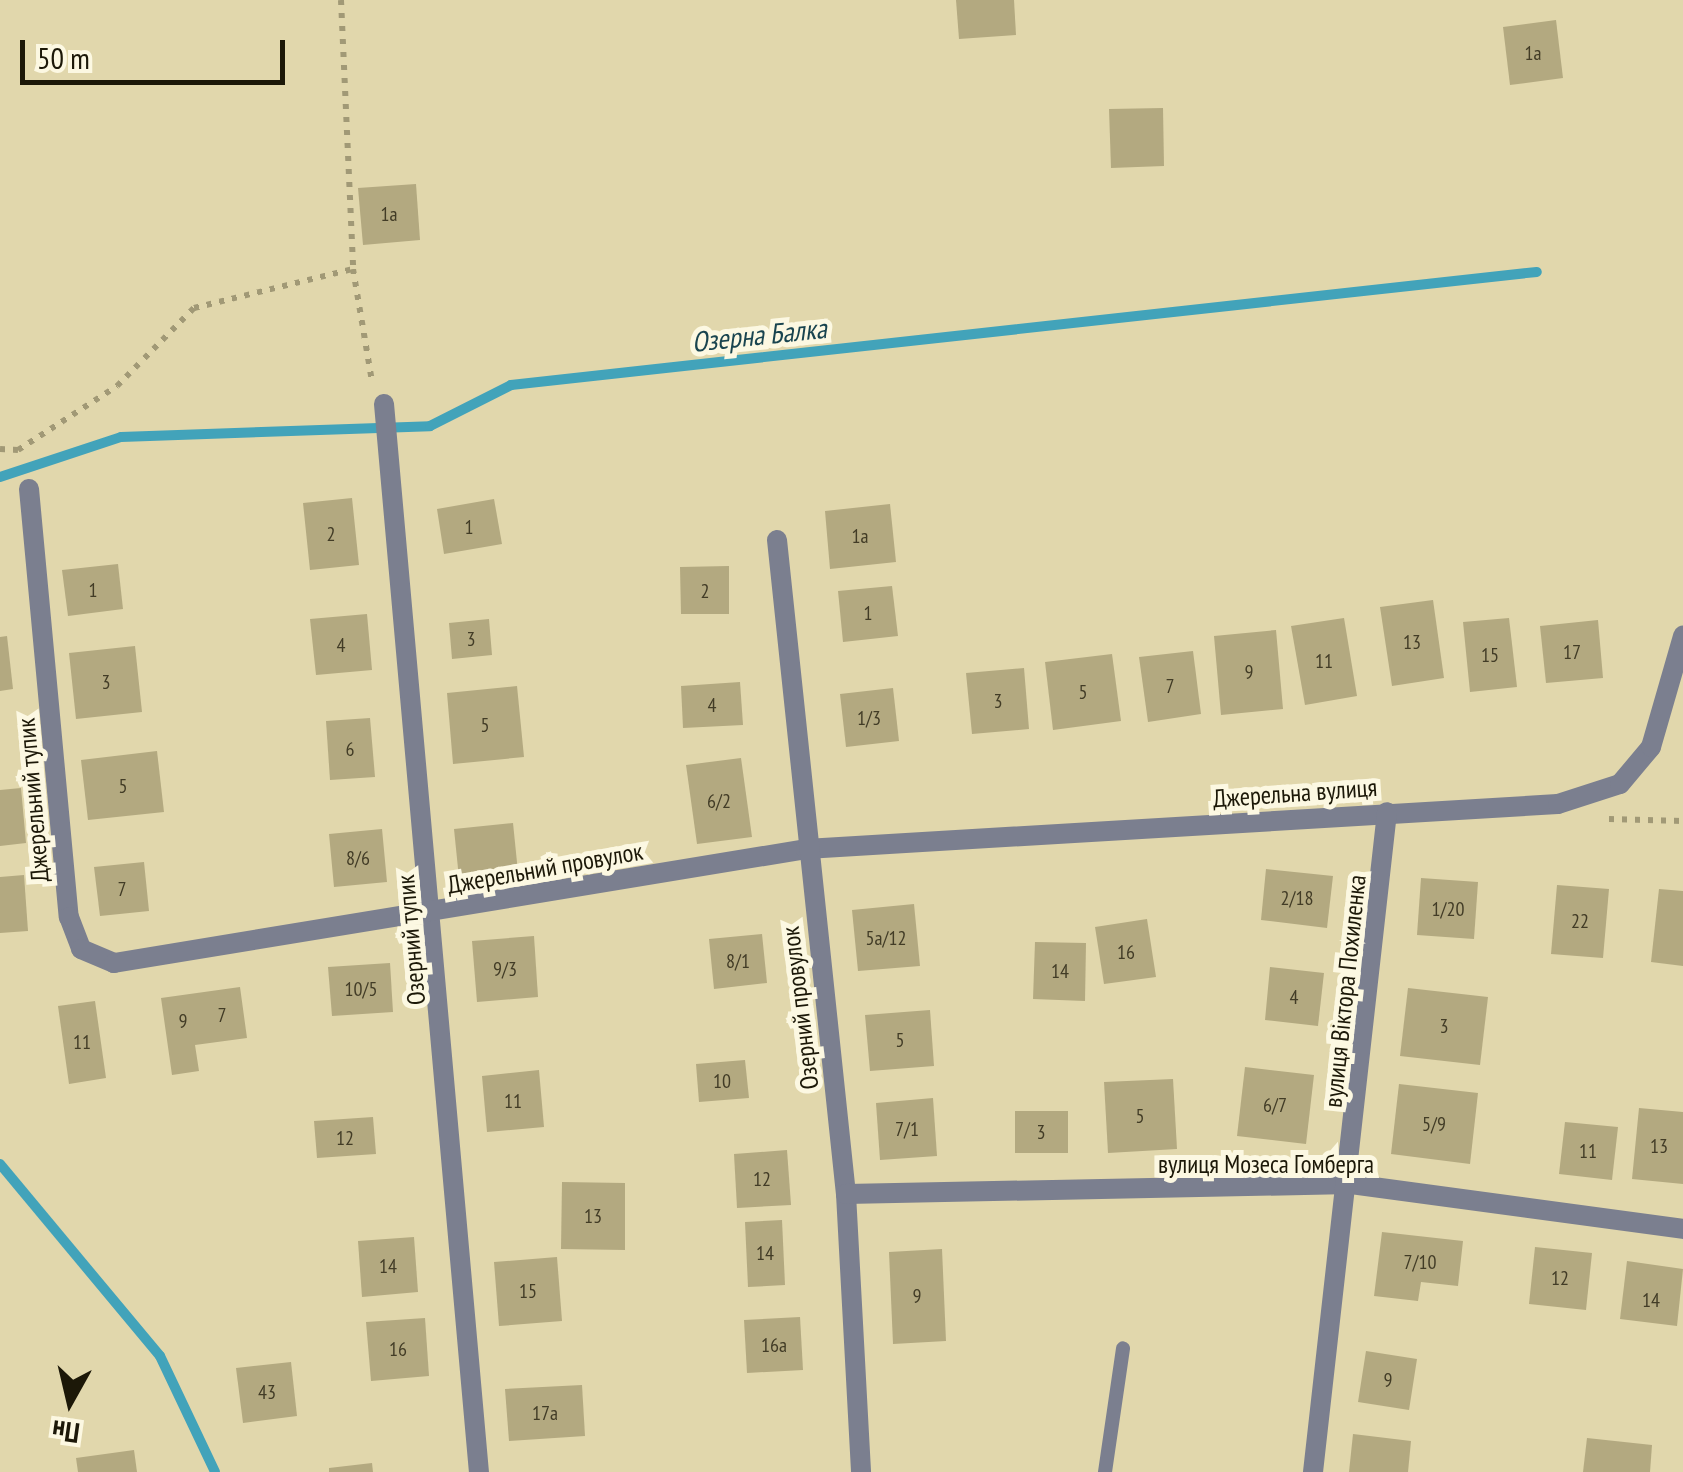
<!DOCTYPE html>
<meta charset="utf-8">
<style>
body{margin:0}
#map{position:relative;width:1683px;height:1472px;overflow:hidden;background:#e1d7ac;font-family:"PT Sans Narrow",sans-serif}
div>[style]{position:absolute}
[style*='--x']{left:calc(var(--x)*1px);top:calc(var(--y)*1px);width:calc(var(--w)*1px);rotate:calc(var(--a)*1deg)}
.stream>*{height:10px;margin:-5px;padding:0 5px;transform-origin:5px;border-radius:5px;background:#42a3ba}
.building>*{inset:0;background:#b3a980}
.path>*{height:6px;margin-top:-3px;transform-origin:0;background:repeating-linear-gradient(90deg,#a19976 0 5px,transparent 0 13px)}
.lane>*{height:14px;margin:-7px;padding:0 7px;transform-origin:7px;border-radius:7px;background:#7b7f8f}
.street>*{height:20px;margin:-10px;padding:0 10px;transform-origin:10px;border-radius:10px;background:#7b7f8f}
span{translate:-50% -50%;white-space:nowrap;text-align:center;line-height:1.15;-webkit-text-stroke:10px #fcf8e2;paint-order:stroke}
.number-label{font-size:20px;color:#423c26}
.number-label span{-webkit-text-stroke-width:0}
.street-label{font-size:25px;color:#1c1808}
.water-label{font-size:28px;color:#19444f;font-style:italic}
.north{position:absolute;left:20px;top:1352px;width:100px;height:100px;-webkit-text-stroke:8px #fcf8e2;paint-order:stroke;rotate:188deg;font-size:28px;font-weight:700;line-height:40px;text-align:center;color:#1c1808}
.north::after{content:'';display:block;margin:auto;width:35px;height:45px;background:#1c1808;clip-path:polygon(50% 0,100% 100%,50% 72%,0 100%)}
.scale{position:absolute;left:20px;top:40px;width:265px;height:45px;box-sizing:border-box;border:5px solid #1c1808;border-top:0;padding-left:12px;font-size:30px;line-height:35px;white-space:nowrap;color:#1c1808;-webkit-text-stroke:8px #fcf8e2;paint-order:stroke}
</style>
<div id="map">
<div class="stream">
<div style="--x:0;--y:477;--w:127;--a:-18.3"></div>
<div style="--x:121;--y:437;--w:309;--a:-2"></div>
<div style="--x:430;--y:426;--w:91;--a:-26.8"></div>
<div style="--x:511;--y:385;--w:1032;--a:-6.29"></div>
<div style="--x:0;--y:1164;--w:250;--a:50.2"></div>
<div style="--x:160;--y:1356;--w:128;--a:64.6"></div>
</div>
<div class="building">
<div style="clip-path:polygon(956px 0,1014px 0,1016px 35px,959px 39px)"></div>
<div style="clip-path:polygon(1556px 20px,1563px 78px,1510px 85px,1503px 27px)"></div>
<div style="clip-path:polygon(1163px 108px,1164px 166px,1111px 168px,1109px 109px)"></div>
<div style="clip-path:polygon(416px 184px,420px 240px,363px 245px,358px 188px)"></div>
<div style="clip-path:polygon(352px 498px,359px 565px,310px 570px,303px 503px)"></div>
<div style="clip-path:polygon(494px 499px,502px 544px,444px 554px,437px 509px)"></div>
<div style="clip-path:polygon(890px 504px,896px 562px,830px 569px,825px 511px)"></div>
<div style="clip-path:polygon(118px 564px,123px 609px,68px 616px,62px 570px)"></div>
<div style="clip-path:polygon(729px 566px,729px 614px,681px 614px,680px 567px)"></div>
<div style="clip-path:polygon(892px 586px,898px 636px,843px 642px,838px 591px)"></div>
<div style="clip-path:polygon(1433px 600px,1444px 678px,1392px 686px,1380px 607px)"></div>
<div style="clip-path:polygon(367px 614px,372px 670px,316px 675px,310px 619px)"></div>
<div style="clip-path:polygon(1344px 618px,1357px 696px,1305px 705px,1291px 626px)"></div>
<div style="clip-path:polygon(1509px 618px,1517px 687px,1470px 692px,1463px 622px)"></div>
<div style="clip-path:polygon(489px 619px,492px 655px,452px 659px,449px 623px)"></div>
<div style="clip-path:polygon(1598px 620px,1603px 678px,1546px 683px,1540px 626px)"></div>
<div style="clip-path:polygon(1276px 630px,1283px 709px,1221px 715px,1214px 636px)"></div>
<div style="clip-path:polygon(7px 636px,13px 689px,0 691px,0 637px)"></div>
<div style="clip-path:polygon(135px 646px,142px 712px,76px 719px,69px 653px)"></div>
<div style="clip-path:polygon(1193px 651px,1201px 714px,1148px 722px,1139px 657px)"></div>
<div style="clip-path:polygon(1112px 654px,1121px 721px,1053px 730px,1045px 662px)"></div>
<div style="clip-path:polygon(1024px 668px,1029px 729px,972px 734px,966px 673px)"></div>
<div style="clip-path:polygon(740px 682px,743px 725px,683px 728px,681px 686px)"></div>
<div style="clip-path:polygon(517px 686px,524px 757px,453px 764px,447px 693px)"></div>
<div style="clip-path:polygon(893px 688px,899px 741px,846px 747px,840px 694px)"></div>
<div style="clip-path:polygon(370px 718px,375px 777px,330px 780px,326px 721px)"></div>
<div style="clip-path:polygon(157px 751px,164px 812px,88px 820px,81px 760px)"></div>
<div style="clip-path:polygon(741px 758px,752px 837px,697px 844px,686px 765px)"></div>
<div style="clip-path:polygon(21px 788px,26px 843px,0 846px,0 790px)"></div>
<div style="clip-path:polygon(513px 823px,519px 882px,460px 888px,454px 829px)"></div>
<div style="clip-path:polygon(382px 829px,387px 882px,334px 887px,329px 834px)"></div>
<div style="clip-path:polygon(144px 862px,149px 911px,100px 916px,94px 867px)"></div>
<div style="clip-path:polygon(1266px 869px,1333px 876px,1327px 928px,1261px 920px)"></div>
<div style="clip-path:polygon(24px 875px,28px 931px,0 933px,0 877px)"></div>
<div style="clip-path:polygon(1421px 878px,1478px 882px,1474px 939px,1417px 935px)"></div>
<div style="clip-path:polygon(1557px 885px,1609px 889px,1603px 958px,1551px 954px)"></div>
<div style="clip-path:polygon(1659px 889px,1683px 891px,1683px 966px,1651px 962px)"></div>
<div style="clip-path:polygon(914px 904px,920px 966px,858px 971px,852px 910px)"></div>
<div style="clip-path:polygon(1147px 919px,1156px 977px,1104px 984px,1095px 927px)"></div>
<div style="clip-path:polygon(762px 934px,767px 983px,714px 989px,709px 939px)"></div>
<div style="clip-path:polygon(534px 936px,538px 997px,477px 1002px,472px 941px)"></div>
<div style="clip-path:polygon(1035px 942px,1086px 943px,1085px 1001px,1033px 999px)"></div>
<div style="clip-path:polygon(390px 963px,393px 1012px,332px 1016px,328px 967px)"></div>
<div style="clip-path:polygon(1270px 967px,1324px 973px,1318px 1026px,1265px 1020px)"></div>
<div style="clip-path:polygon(240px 987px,247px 1038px,195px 1045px,199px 1071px,172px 1075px,161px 998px)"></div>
<div style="clip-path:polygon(1408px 988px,1488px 997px,1480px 1065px,1400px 1056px)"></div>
<div style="clip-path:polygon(95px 1001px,106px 1078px,69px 1084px,58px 1006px)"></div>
<div style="clip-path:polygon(930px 1010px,934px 1066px,870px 1071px,865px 1015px)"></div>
<div style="clip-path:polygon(745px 1060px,749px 1098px,699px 1102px,696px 1064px)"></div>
<div style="clip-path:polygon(1245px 1067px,1314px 1075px,1306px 1144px,1237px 1136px)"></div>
<div style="clip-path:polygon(539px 1070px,544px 1127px,487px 1132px,482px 1076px)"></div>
<div style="clip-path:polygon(1173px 1079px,1177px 1149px,1108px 1153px,1104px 1082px)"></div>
<div style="clip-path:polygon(1399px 1084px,1478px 1093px,1470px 1164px,1391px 1154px)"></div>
<div style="clip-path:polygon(933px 1098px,937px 1156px,880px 1160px,876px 1103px)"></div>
<div style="clip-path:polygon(1639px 1108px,1683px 1112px,1683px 1184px,1632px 1179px)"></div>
<div style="clip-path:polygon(1015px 1111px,1068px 1111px,1068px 1153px,1015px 1153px)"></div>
<div style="clip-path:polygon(373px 1117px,376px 1154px,317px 1158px,314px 1121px)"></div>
<div style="clip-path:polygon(1565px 1122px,1618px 1127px,1612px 1180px,1559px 1174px)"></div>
<div style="clip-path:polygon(787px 1150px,791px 1205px,737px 1208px,734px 1154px)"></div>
<div style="clip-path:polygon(562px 1182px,625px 1183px,625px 1250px,561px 1249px)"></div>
<div style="clip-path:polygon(782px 1220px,785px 1285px,748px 1287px,745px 1222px)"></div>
<div style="clip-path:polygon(1382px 1232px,1463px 1241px,1458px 1286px,1421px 1282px,1418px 1301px,1374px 1296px)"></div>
<div style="clip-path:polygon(414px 1237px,418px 1292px,362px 1297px,358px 1241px)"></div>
<div style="clip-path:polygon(1535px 1247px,1592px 1253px,1586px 1310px,1529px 1304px)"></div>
<div style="clip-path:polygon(942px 1249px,946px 1341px,893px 1344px,889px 1252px)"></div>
<div style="clip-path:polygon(557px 1257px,562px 1321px,499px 1326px,494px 1262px)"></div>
<div style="clip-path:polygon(1627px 1261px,1683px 1269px,1677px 1326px,1620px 1319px)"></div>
<div style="clip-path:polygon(800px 1317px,803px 1370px,747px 1373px,744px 1320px)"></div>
<div style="clip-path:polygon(425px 1318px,429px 1376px,371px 1381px,366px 1322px)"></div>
<div style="clip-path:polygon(1366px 1351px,1417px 1359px,1409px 1410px,1358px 1402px)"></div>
<div style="clip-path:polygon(291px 1362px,297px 1416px,243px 1423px,236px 1368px)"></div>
<div style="clip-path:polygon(582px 1385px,585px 1436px,509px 1441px,505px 1389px)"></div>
<div style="clip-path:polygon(1353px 1434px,1411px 1441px,1408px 1472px,1349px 1472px)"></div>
<div style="clip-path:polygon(1587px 1438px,1652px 1445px,1650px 1472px,1583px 1472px)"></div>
<div style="clip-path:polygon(134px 1450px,137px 1472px,78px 1472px,76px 1458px)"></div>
<div style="clip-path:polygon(372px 1463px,373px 1472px,329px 1472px,329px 1468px)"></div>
</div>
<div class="path">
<div style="--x:341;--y:0;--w:269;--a:87.4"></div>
<div style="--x:353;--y:269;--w:114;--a:80.4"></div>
<div style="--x:0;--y:449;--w:18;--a:3"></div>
<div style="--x:18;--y:450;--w:118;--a:-32.9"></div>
<div style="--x:117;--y:386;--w:110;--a:-45.4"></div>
<div style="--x:194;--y:308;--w:164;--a:-13.8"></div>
<div style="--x:1609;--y:819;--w:74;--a:1.5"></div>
</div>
<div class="lane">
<div style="--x:1105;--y:1472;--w:125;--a:-81.7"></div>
</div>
<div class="street">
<div style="--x:384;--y:404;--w:1072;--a:84.92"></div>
<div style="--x:29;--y:489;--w:430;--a:84.7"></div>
<div style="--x:69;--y:917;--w:34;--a:69"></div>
<div style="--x:81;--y:949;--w:36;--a:23"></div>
<div style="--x:114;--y:963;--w:701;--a:-9.35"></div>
<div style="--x:806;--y:849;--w:753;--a:-3.42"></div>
<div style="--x:1558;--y:804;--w:65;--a:-17.9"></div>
<div style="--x:1620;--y:784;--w:48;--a:-50"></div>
<div style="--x:1651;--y:747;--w:116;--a:-73.9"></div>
<div style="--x:777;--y:540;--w:658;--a:83.98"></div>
<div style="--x:846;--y:1194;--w:278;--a:86.9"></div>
<div style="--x:846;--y:1194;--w:505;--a:-1.13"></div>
<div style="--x:1351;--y:1184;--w:335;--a:7.7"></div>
<div style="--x:1313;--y:1472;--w:664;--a:-83.6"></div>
</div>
<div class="number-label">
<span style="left:1533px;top:53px">1а</span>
<span style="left:389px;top:214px">1а</span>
<span style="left:469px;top:527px">1</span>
<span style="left:331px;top:534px">2</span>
<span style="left:860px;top:536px">1а</span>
<span style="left:93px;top:590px">1</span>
<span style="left:705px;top:591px">2</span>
<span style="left:868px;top:613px">1</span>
<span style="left:471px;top:639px">3</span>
<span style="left:1412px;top:642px">13</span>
<span style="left:341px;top:645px">4</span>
<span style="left:1572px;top:652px">17</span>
<span style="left:1490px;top:655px">15</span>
<span style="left:1324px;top:661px">11</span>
<span style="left:1249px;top:672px">9</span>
<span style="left:106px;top:682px">3</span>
<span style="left:1170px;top:686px">7</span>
<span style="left:1083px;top:692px">5</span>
<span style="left:998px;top:701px">3</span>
<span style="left:712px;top:705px">4</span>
<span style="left:869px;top:718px">1/3</span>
<span style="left:485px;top:725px">5</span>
<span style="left:350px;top:749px">6</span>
<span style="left:123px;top:786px">5</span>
<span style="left:719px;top:801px">6/2</span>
<span style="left:358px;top:858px">8/6</span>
<span style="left:122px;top:889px">7</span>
<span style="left:1297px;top:898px">2/18</span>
<span style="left:1448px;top:909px">1/20</span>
<span style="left:1580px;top:921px">22</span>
<span style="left:886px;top:938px">5а/12</span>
<span style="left:1126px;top:952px">16</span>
<span style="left:738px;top:961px">8/1</span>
<span style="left:505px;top:969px">9/3</span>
<span style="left:1060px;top:971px">14</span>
<span style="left:361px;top:989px">10/5</span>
<span style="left:1294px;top:997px">4</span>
<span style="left:222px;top:1015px">7</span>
<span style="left:183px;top:1021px">9</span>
<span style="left:1444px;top:1026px">3</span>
<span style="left:900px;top:1040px">5</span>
<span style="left:82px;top:1042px">11</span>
<span style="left:722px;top:1081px">10</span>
<span style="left:513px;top:1101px">11</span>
<span style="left:1275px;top:1105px">6/7</span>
<span style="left:1140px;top:1116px">5</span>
<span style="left:1434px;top:1124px">5/9</span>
<span style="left:907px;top:1129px">7/1</span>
<span style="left:1041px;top:1132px">3</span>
<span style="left:345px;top:1138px">12</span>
<span style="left:1659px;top:1146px">13</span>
<span style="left:1588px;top:1151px">11</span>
<span style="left:762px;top:1179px">12</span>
<span style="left:593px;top:1216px">13</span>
<span style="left:765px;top:1253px">14</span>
<span style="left:1420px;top:1262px">7/10</span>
<span style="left:388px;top:1266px">14</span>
<span style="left:1560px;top:1278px">12</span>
<span style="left:528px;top:1291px">15</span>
<span style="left:917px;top:1296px">9</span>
<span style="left:1651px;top:1300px">14</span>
<span style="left:774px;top:1345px">16а</span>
<span style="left:398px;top:1349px">16</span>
<span style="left:1388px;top:1380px">9</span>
<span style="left:267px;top:1392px">43</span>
<span style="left:545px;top:1413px">17а</span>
</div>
<div class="street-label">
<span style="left:1295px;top:793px;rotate:-4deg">Джерельна вулиця</span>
<span style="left:33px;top:800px;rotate:-95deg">Джерельний тупик</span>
<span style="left:545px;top:868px;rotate:-10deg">Джерельний провулок</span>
<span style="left:411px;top:940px;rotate:-95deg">Озерний тупик</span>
<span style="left:1345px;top:991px;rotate:-84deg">вулиця Віктора Похиленка</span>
<span style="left:800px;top:1008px;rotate:-97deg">Озерний провулок</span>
<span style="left:1266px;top:1164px">вулиця Мозеса Гомберга</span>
</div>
<div class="water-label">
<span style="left:759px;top:335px;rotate:-6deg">Озерна Балка</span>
</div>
<div class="north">Пн</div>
<div class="scale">50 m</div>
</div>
